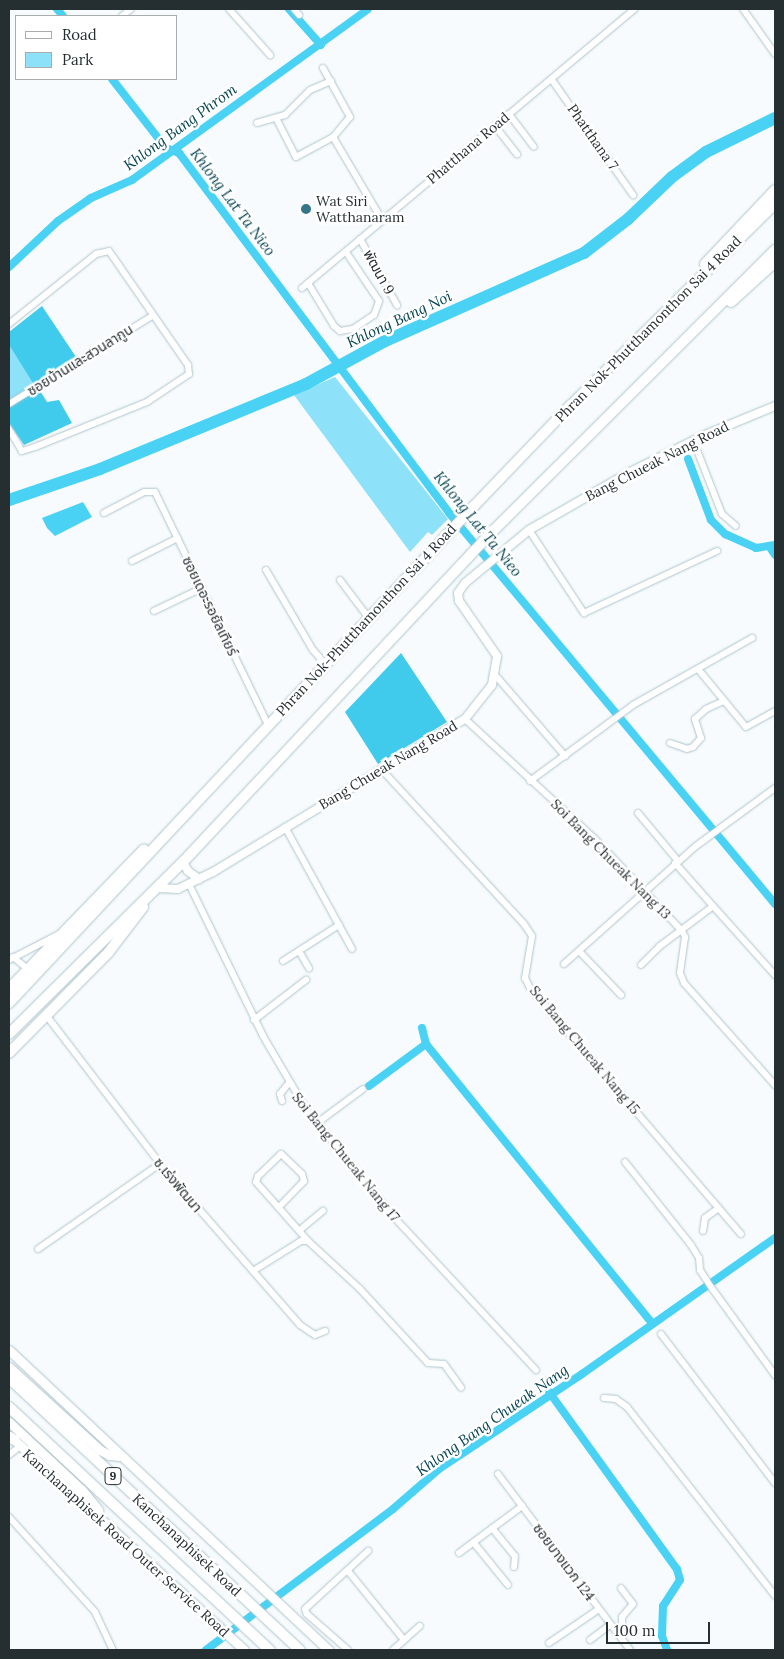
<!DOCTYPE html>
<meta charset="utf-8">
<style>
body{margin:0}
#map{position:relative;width:784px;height:1659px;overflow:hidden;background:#f7fbfd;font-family:Lora,"Noto Sans Thai",serif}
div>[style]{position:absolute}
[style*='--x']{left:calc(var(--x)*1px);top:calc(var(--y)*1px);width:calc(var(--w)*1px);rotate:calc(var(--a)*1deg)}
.green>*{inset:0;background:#8de1f9}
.forest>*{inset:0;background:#40cbed}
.water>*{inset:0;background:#49d2f4}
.canal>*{height:8px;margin:-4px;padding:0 4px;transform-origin:4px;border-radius:4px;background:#49d2f4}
.river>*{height:12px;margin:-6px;padding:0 6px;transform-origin:6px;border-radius:6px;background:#49d2f4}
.roads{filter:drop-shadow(0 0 1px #aec5cc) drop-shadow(0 0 1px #aec5cc)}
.minor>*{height:6px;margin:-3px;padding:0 3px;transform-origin:3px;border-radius:3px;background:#fff}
.tertiary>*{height:8px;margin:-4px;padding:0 4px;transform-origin:4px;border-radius:4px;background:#fff}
.secondary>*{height:9px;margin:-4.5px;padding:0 4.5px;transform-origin:4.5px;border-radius:4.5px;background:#fff}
.primary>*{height:10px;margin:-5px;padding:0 5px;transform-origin:5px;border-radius:5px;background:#fff}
.trunk>*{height:10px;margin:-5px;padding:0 5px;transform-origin:5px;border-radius:5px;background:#fff}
.dots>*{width:14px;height:14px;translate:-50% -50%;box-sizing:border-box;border:2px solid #fff;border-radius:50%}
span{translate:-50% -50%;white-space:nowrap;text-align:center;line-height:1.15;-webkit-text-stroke:5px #fff;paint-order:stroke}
.shield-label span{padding:1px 4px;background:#fff;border:1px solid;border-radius:4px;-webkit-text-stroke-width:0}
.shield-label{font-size:12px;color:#252f31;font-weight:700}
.street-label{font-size:14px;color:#252f31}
.poi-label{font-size:14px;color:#252f31}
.left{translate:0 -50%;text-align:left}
.water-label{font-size:15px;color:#044351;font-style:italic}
.frame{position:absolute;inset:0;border:10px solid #252f31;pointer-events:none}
.legend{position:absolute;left:15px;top:15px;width:162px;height:65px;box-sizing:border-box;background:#fff;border:1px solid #a8acad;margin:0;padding:6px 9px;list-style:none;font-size:15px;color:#252f31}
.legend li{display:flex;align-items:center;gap:10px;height:25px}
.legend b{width:25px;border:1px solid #a8acad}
.scale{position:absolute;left:606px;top:1622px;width:104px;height:22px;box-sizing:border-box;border:2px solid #252f31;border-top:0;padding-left:6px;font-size:15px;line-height:18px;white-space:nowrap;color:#252f31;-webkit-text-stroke:4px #fff;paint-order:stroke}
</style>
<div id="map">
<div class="green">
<div style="clip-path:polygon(9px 345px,34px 385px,9px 400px)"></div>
<div style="clip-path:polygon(335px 377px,448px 519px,432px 535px,428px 532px,410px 552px,294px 395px)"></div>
</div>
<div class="forest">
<div style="clip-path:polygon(42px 306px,76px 357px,34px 385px,9px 345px,9px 332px)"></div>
<div style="clip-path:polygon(39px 389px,47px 402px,59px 400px,72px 423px,24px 445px,9px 423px,9px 408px)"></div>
<div style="clip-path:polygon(401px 653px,447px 722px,378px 764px,345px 712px)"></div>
</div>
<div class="water">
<div style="clip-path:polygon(83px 502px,92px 517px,55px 536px,47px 528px,42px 518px)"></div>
</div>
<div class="canal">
<div style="--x:57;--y:9;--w:9;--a:49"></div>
<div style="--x:289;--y:9;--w:48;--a:48.4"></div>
<div style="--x:112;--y:79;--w:88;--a:52"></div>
<div style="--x:166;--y:148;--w:14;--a:21"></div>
<div style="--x:179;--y:153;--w:450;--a:53.1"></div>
<div style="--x:449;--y:513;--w:509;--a:50.18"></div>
<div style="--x:9;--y:267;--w:67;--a:-43.2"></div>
<div style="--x:58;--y:221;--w:40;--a:-34.9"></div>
<div style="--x:91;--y:198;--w:45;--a:-23.7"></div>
<div style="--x:132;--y:180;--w:291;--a:-35.9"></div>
<div style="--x:688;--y:459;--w:65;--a:69.3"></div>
<div style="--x:711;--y:520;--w:20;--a:45"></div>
<div style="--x:725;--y:534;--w:34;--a:24"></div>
<div style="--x:756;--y:548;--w:19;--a:-9"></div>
<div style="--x:769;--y:546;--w:11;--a:56"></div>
<div style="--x:422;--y:1028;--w:16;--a:76"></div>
<div style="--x:426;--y:1044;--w:359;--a:51"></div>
<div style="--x:369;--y:1086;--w:71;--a:-36.4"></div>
<div style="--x:547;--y:1389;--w:222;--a:54.2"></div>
<div style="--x:677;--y:1569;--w:11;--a:75"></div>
<div style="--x:680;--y:1580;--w:31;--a:123"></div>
<div style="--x:663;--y:1606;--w:30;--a:92"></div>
<div style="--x:662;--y:1636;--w:15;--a:70"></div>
<div style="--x:206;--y:1650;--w:234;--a:-37"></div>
<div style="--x:393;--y:1509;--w:61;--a:-41"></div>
<div style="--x:439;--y:1469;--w:172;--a:-33.6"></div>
<div style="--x:582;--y:1374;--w:236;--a:-35.2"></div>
</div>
<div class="river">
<div style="--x:9;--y:500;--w:96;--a:-18.8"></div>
<div style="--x:100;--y:469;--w:223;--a:-22.4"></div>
<div style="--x:306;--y:384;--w:88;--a:-28.6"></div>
<div style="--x:383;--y:342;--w:220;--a:-23.9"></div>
<div style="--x:584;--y:253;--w:56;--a:-37.7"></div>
<div style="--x:628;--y:219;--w:61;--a:-43.7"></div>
<div style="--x:672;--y:177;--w:42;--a:-36.3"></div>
<div style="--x:706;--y:152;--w:77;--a:-26.2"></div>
</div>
<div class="roads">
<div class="minor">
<div style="--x:229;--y:9;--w:62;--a:48.3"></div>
<div style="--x:294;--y:9;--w:8;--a:50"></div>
<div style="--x:743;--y:9;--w:55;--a:54.6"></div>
<div style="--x:122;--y:16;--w:11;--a:-38"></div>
<div style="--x:323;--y:68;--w:56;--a:61.1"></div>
<div style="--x:350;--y:117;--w:26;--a:130"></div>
<div style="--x:333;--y:137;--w:96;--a:59.4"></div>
<div style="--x:552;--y:80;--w:141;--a:54.8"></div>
<div style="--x:509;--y:114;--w:41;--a:52.9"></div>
<div style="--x:276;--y:118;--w:44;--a:62.9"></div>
<div style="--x:296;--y:157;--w:42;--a:-28.4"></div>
<div style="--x:257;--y:123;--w:29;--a:-16"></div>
<div style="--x:285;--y:115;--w:35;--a:-45"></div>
<div style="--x:310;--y:90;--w:23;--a:-23"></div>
<div style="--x:495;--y:126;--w:36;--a:52"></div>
<div style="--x:360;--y:239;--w:76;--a:60.7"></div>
<div style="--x:308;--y:283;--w:50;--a:58.8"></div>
<div style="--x:334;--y:326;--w:8;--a:40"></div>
<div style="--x:340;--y:331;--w:13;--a:-9"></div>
<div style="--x:353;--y:329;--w:25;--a:-34"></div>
<div style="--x:374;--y:315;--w:15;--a:-70"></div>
<div style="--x:379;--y:301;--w:59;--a:-124"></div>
<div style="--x:302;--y:288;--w:434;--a:-40"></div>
<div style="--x:9;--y:324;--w:112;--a:-38.8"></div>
<div style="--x:96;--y:254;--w:13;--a:-13"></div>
<div style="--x:109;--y:251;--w:139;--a:55.3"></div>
<div style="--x:188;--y:365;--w:9;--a:84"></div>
<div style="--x:189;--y:374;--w:50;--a:146.3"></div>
<div style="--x:147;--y:402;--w:121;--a:158.1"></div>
<div style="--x:35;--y:447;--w:14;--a:163"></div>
<div style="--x:22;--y:451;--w:26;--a:-121"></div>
<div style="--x:9;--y:404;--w:168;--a:-31.6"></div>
<div style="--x:693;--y:440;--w:79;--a:68.6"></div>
<div style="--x:722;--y:514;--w:18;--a:41"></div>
<div style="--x:104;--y:513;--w:45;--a:-27.7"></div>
<div style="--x:144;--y:492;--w:11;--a:0"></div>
<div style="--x:155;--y:492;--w:259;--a:64.1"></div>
<div style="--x:529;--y:530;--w:100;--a:56.5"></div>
<div style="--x:584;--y:613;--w:147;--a:-25"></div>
<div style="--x:132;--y:561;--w:51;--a:-26.6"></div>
<div style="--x:266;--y:570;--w:93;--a:59.6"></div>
<div style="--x:313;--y:650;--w:18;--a:49"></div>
<div style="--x:340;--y:580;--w:46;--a:52.9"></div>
<div style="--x:154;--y:611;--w:53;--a:-25.6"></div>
<div style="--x:698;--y:669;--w:75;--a:50.4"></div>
<div style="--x:746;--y:727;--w:33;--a:-29"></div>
<div style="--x:496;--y:676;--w:106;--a:49.2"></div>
<div style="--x:465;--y:719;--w:178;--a:42.7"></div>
<div style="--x:596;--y:840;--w:125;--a:46.6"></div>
<div style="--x:682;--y:931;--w:7;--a:63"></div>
<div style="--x:685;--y:937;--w:36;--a:98"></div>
<div style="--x:680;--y:973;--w:11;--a:68"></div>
<div style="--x:684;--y:983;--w:137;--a:48.3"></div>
<div style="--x:670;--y:743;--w:18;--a:19"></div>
<div style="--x:687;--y:749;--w:6;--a:-18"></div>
<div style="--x:693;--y:747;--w:12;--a:-48"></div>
<div style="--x:701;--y:738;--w:20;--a:-108"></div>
<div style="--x:695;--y:719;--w:15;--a:-42"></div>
<div style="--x:706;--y:709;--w:20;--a:-24"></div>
<div style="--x:382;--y:770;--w:209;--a:47.3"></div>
<div style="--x:524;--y:924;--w:14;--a:56"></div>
<div style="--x:532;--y:936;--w:43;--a:99.5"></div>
<div style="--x:525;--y:978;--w:11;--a:63"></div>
<div style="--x:530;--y:988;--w:324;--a:49.4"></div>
<div style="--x:530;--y:781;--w:128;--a:-36.4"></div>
<div style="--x:633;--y:705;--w:137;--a:-29.4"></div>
<div style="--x:638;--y:813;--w:62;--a:50.2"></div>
<div style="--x:285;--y:827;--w:139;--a:61.2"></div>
<div style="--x:675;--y:863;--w:57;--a:48.5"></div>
<div style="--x:189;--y:884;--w:169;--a:64"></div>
<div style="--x:263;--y:1036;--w:85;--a:59.5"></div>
<div style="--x:306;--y:1109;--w:135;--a:51"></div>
<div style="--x:391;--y:1214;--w:213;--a:47.1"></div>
<div style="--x:299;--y:951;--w:20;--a:60"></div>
<div style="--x:579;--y:951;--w:61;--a:46.3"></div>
<div style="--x:13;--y:957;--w:19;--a:39"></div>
<div style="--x:9;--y:960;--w:59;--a:-27.4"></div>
<div style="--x:283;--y:961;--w:67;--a:-32.7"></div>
<div style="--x:564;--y:964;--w:177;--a:-41.8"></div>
<div style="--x:696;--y:846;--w:98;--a:-36.3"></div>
<div style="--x:641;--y:965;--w:27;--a:-45"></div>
<div style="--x:660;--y:946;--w:66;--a:-37"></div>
<div style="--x:713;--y:906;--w:93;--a:48.1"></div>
<div style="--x:46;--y:1015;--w:194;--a:52.5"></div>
<div style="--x:164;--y:1169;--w:207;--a:48.9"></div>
<div style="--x:300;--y:1325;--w:18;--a:34"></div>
<div style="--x:315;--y:1335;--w:11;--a:-22"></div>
<div style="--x:254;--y:1020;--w:66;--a:-37.6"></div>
<div style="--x:282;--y:1101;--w:7;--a:-106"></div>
<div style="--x:280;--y:1094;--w:13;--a:-51"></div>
<div style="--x:317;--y:1123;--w:57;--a:-36.5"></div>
<div style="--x:625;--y:1162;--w:106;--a:51.5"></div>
<div style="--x:691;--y:1245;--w:15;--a:58"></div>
<div style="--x:699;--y:1258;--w:12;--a:85"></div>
<div style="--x:700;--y:1270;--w:20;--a:57"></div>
<div style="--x:711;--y:1287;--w:109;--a:54"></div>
<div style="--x:279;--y:1207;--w:36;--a:-46"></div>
<div style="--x:304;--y:1181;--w:7;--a:-106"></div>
<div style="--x:302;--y:1174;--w:29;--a:-136"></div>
<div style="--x:281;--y:1154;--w:32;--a:136"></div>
<div style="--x:258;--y:1176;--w:6;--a:108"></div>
<div style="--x:256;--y:1182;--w:79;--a:48.6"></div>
<div style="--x:300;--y:1230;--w:30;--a:-40"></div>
<div style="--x:703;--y:1231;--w:13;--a:-81"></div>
<div style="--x:705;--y:1218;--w:17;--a:-36"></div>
<div style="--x:38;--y:1249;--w:149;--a:-34.9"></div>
<div style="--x:253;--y:1271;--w:57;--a:-32"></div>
<div style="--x:301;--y:1241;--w:7;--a:0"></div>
<div style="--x:308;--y:1241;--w:71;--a:42.7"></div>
<div style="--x:360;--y:1289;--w:100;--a:47.4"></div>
<div style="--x:428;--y:1363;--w:16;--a:4"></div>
<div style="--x:444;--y:1364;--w:29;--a:54"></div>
<div style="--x:661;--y:1334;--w:188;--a:52.6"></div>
<div style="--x:604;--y:1398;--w:12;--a:5"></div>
<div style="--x:616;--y:1399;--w:14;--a:36"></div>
<div style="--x:627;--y:1407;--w:240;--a:51.9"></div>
<div style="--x:9;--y:1455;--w:14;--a:-39"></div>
<div style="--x:498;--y:1474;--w:220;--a:53.1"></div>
<div style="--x:9;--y:1517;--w:128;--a:47.8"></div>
<div style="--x:95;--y:1612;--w:42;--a:64.7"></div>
<div style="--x:492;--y:1528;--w:36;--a:51"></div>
<div style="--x:515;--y:1556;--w:11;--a:95"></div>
<div style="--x:474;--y:1543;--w:54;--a:51"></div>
<div style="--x:459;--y:1553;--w:79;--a:-36.7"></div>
<div style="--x:348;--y:1571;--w:89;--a:50.9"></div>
<div style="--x:618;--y:1634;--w:6;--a:-45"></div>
<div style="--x:622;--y:1630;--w:13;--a:-90"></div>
<div style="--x:622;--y:1617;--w:17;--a:-50"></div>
<div style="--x:633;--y:1604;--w:20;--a:-127"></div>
<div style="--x:590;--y:1640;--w:25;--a:-37"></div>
<div style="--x:549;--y:1643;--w:60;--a:-34.2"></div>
<div style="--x:348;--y:1650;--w:55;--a:-138.7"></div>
<div style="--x:307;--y:1614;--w:5;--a:-112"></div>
<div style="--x:305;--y:1609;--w:86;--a:-42.6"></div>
<div style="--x:393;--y:1650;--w:36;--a:-42"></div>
</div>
<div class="tertiary">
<div style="--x:183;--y:862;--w:10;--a:61"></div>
<div style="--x:188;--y:871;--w:14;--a:36"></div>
<div style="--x:157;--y:888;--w:21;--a:3"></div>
<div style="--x:178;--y:889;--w:39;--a:-26"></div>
<div style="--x:213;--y:872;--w:295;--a:-31.3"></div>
<div style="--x:465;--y:719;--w:43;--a:-51.5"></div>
<div style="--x:492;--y:685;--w:29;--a:-80"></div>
<div style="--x:497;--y:656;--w:67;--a:-124.6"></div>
<div style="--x:459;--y:601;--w:8;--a:-97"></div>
<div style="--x:458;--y:593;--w:12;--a:-55"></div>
<div style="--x:465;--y:583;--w:83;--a:-39.6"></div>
<div style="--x:529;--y:530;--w:114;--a:-29.9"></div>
<div style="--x:628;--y:473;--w:86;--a:-26.3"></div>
<div style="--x:705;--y:435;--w:76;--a:-22.5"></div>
</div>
<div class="secondary">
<div style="--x:9;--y:1350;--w:439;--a:43.2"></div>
<div style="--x:9;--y:1367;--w:123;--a:42.4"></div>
<div style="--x:100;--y:1450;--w:10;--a:29"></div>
<div style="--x:109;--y:1455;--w:11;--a:5"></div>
<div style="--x:9;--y:1422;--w:100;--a:43"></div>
<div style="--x:82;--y:1490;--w:26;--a:51"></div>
<div style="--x:10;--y:1436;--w:317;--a:42.4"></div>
</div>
<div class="primary">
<div style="--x:705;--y:264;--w:102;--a:-46.6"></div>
<div style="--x:731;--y:302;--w:59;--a:-42.3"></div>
<div style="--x:9;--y:989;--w:194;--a:-46"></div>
<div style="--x:9;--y:1003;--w:681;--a:-46.91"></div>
<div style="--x:474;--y:506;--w:139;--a:-46.2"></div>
<div style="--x:570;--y:406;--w:288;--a:-44.6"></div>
<div style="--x:9;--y:1034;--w:245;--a:-44.7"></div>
<div style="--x:183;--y:862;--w:455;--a:-46.9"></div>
<div style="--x:494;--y:530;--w:397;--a:-44.9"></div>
<div style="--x:9;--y:1053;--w:141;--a:-45.3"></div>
<div style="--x:108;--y:953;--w:58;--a:-52.7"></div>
<div style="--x:9;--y:1438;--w:6;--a:18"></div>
</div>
<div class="trunk">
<div style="--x:9;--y:1378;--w:398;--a:43.1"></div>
<div style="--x:9;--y:1407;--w:357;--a:43"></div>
</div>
</div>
<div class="dots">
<div style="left:306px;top:209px;background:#347688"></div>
</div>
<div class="shield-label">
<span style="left:113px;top:1476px">9</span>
</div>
<div class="street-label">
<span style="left:593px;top:137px;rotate:55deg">Phatthana 7</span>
<span style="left:468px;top:148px;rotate:-40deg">Phatthana Road</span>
<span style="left:379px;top:272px;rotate:61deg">พัฒนา 9</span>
<span style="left:648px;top:329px;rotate:-45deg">Phran Nok-Phutthamonthon Sai 4 Road</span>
<span style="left:80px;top:360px;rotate:-32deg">ซอยบ้านและสวนลากูน</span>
<span style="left:657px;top:461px;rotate:-27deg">Bang Chueak Nang Road</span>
<span style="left:210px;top:606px;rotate:64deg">ซอยเดอะรอยัลเทียร์</span>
<span style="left:366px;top:620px;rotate:-47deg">Phran Nok-Phutthamonthon Sai 4 Road</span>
<span style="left:388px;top:765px;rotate:-31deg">Bang Chueak Nang Road</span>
<span style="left:611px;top:859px;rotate:45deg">Soi Bang Chueak Nang 13</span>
<span style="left:585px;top:1050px;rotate:50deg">Soi Bang Chueak Nang 15</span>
<span style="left:346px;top:1157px;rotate:51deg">Soi Bang Chueak Nang 17</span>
<span style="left:178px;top:1185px;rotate:50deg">ซ.เร่งพัฒนา</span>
<span style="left:126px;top:1543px;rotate:42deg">Kanchanaphisek Road Outer Service Road</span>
<span style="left:187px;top:1545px;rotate:43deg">Kanchanaphisek Road</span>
<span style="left:564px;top:1562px;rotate:53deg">ซอยบางแวก 124</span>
</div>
<div class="poi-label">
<span class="left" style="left:316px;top:209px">Wat Siri<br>Watthanaram</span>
</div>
<div class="water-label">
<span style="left:180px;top:127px;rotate:-36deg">Khlong Bang Phrom</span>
<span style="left:233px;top:202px;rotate:53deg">Khlong Lat Ta Nieo</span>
<span style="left:399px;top:319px;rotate:-25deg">Khlong Bang Noi</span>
<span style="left:478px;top:524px;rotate:51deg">Khlong Lat Ta Nieo</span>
<span style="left:492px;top:1420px;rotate:-35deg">Khlong Bang Chueak Nang</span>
</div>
<div class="frame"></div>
<ul class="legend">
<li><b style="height:6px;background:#fff"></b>Road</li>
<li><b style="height:14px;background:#8de1f9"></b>Park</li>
</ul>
<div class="scale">100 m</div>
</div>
